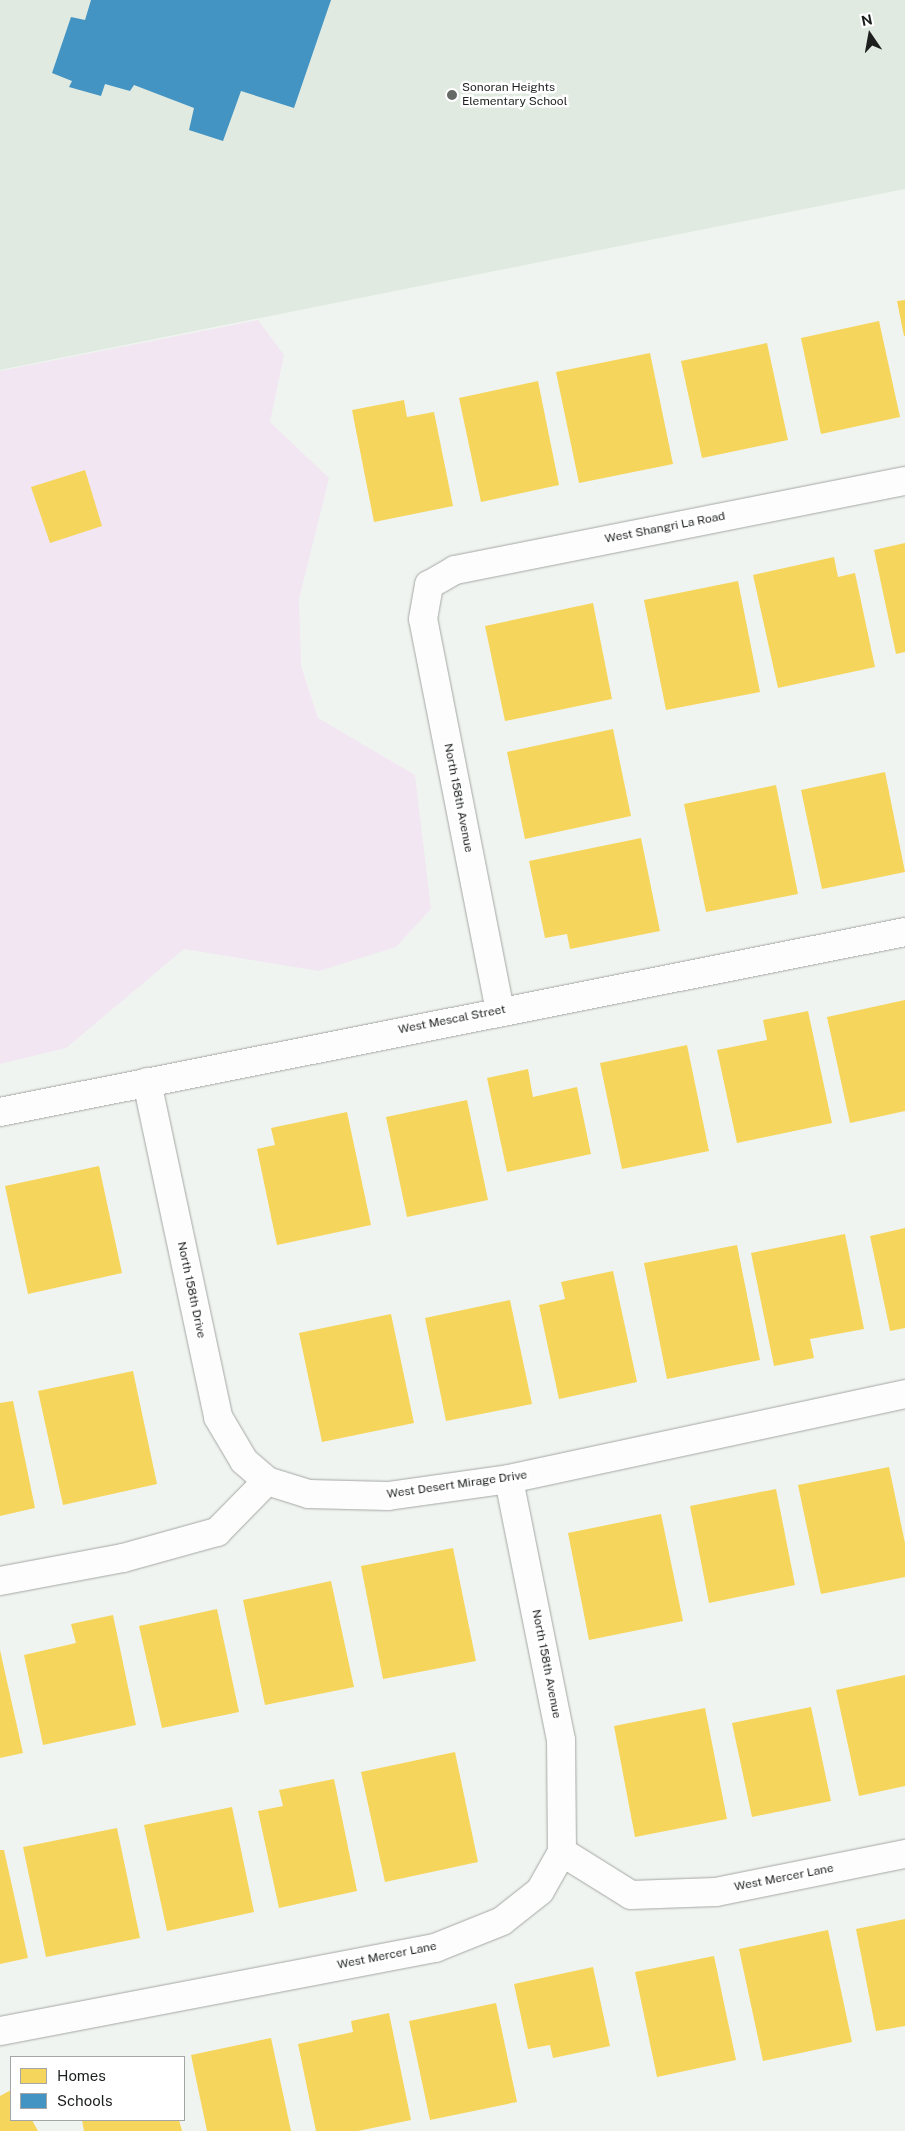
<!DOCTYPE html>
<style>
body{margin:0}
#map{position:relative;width:905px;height:2131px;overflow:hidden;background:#f0f4f0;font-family:"Public Sans",sans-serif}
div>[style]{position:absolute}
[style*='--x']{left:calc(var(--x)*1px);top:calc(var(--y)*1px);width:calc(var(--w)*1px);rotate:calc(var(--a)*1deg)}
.built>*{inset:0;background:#e0eae0}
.green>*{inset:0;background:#f1e6f2}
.homes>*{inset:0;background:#f6d55c}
.schools>*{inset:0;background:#4393c3}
.roads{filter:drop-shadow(0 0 1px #a4a7a4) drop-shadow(0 0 1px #a4a7a4)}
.street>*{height:28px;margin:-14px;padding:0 14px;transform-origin:14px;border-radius:14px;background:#fdfdfd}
.dots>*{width:14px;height:14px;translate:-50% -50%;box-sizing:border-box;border:2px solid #fff;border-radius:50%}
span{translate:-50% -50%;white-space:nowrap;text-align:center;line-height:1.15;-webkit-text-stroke:5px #fff;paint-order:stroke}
.poi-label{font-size:12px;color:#1c1f1d}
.left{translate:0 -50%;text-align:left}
.street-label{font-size:12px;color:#1c1f1d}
.legend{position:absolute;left:10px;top:2056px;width:175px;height:65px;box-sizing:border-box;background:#fff;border:1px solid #a4a5a5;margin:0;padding:6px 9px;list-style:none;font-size:15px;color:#1c1f1d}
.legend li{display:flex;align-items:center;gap:10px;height:25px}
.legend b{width:25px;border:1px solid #a4a5a5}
.north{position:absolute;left:845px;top:10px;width:50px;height:50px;-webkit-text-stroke:4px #fff;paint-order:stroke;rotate:348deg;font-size:14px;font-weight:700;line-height:20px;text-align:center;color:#1c1f1d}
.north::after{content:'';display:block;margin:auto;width:18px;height:22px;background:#1c1f1d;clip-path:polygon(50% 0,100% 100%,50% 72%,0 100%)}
</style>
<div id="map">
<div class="built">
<div style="clip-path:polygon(0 0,905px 0,905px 189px,0 370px)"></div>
</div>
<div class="green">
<div style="clip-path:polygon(258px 320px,284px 355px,270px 422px,329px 478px,299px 599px,301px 666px,318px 718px,415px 775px,431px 909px,396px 947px,319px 971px,184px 949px,66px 1048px,0 1064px,0 371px)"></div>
</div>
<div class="homes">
<div style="clip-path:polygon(905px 300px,905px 336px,904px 336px,897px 301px)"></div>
<div style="clip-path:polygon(879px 321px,900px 417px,821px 434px,801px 338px)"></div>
<div style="clip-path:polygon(767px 343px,788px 440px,702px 458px,681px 361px)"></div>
<div style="clip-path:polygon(650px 353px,673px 464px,579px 483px,556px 372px)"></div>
<div style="clip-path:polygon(538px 381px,559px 485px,481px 502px,459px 398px)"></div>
<div style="clip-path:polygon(404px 400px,407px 417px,434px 412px,453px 506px,374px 522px,352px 410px)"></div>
<div style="clip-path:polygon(85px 470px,102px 526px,50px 543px,31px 487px)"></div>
<div style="clip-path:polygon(905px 543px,905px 652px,896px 654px,874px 550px)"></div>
<div style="clip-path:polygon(834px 557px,838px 577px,855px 573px,875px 667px,778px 688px,753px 575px)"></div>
<div style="clip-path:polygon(738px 581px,760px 692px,666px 710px,644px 600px)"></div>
<div style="clip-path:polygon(593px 603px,612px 699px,505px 721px,485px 626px)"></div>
<div style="clip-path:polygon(613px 729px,631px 816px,525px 839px,507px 752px)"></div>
<div style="clip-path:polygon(885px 772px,905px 872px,822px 889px,801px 790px)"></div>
<div style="clip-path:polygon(776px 785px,798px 894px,706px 912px,684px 804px)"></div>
<div style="clip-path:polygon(641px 838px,660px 931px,570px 949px,567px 934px,545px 938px,529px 861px)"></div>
<div style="clip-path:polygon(905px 1000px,905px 1111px,850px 1123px,827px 1017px)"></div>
<div style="clip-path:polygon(808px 1011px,832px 1123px,737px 1143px,717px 1050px,767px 1040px,763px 1020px)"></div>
<div style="clip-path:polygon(687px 1045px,709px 1151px,622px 1169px,600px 1063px)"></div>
<div style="clip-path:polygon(528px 1069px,533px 1097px,577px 1087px,591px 1154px,507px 1172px,487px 1078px)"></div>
<div style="clip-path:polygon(467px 1100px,488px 1200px,407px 1217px,386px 1117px)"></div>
<div style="clip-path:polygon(347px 1112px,371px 1225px,277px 1245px,257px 1149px,275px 1145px,271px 1128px)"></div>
<div style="clip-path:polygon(99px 1166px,122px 1273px,28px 1294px,5px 1186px)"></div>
<div style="clip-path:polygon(905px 1228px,905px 1328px,890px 1331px,870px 1236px)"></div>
<div style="clip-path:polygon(845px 1234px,864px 1329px,810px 1339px,814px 1358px,774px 1366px,751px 1253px)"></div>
<div style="clip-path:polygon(737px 1245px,760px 1360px,667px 1379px,644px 1263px)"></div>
<div style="clip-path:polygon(613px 1271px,637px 1382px,559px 1399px,539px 1305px,565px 1299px,561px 1282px)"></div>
<div style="clip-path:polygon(510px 1300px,532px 1404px,446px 1421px,425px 1318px)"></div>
<div style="clip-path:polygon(391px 1314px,414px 1423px,322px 1442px,299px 1333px)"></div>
<div style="clip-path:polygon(133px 1371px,157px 1484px,63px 1505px,38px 1391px)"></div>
<div style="clip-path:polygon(13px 1401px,35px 1508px,0 1516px,0 1403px)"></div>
<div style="clip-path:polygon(889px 1467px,905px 1543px,905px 1577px,821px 1594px,798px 1485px)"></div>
<div style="clip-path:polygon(776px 1489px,795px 1585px,709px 1603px,690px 1506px)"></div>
<div style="clip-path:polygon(661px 1514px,683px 1621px,589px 1640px,568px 1533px)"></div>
<div style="clip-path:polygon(453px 1548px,476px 1661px,383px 1679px,361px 1566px)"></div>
<div style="clip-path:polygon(331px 1581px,354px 1687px,265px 1705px,243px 1600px)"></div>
<div style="clip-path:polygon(217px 1609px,239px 1712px,162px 1728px,139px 1626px)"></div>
<div style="clip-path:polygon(113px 1615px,136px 1725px,43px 1745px,24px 1655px,76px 1643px,71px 1624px)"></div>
<div style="clip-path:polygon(0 1650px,23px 1753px,0 1758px)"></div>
<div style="clip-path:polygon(905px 1675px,905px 1786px,859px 1796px,836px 1690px)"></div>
<div style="clip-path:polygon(811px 1707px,831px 1801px,752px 1817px,732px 1723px)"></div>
<div style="clip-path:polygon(705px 1708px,727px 1819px,635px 1837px,614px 1726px)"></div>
<div style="clip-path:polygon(455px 1752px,478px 1862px,385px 1882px,361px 1772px)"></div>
<div style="clip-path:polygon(334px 1779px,357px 1891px,279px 1908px,258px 1811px,283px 1806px,279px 1790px)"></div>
<div style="clip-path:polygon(232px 1807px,254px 1912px,167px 1931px,144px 1825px)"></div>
<div style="clip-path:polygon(117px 1828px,140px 1938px,46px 1957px,23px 1847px)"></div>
<div style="clip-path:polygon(0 1850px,4px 1850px,28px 1958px,0 1964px)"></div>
<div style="clip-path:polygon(905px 1919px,905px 2026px,876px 2031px,856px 1929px)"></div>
<div style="clip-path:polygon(828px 1930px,852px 2042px,763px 2061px,739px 1949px)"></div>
<div style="clip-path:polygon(714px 1956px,736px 2060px,657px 2077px,635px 1972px)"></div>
<div style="clip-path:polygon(593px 1967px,610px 2046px,553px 2058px,550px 2045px,528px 2049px,514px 1984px)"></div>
<div style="clip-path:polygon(496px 2003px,517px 2102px,430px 2120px,409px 2021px)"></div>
<div style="clip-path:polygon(389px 2013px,411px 2120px,358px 2131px,316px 2131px,298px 2044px,353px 2032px,351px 2021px)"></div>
<div style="clip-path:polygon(271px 2038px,291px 2131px,207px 2131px,191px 2055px)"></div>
<div style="clip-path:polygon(11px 2090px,11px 2120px,32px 2120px,38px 2131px,0 2131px,0 2096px)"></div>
<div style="clip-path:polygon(82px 2120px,179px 2120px,182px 2131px,84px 2131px)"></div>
</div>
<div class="schools">
<div style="clip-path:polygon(91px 0,331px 0,294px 108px,241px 91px,223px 141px,189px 130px,194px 108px,134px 85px,130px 91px,105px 84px,101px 96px,69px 87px,72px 81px,52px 73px,71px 17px,85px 20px)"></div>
</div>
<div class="roads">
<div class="street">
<div style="--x:500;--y:1011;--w:399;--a:-101.1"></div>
<div style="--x:423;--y:619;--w:35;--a:-80"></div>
<div style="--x:429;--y:585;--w:30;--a:-30"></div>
<div style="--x:455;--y:570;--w:459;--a:-11.2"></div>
<div style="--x:147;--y:1082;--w:342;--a:78"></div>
<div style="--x:218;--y:1417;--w:51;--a:59.4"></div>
<div style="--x:244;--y:1461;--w:30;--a:41"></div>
<div style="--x:267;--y:1481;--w:44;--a:17.2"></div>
<div style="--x:309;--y:1494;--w:79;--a:1.5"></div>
<div style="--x:388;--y:1496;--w:122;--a:-8"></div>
<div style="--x:509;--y:1479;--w:405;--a:-12.1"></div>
<div style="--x:0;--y:1112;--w:923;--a:-11.25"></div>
<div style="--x:0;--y:1581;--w:125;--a:-10.6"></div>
<div style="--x:123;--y:1558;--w:98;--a:-15.5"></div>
<div style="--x:217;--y:1532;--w:71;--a:-45.6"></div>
<div style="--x:562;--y:1852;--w:81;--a:31.9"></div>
<div style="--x:631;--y:1895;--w:85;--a:-2"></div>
<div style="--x:716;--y:1892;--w:193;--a:-11.4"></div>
<div style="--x:0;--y:2031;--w:443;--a:-10.8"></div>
<div style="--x:435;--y:1948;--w:72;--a:-21.9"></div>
<div style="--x:502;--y:1921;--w:48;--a:-38.3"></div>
<div style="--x:540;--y:1891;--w:45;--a:-60.6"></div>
<div style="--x:562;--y:1852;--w:112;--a:-90.5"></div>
<div style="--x:561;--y:1740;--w:266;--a:-101.3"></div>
</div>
</div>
<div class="dots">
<div style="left:452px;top:95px;background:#666a67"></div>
</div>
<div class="poi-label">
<span class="left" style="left:462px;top:95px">Sonoran Heights<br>Elementary School</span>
</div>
<div class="street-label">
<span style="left:665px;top:528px;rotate:-11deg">West Shangri La Road</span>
<span style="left:458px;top:798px;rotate:79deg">North 158th Avenue</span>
<span style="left:452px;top:1020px;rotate:-11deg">West Mescal Street</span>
<span style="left:191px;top:1290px;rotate:78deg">North 158th Drive</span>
<span style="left:457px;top:1485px;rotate:-8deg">West Desert Mirage Drive</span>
<span style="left:546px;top:1664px;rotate:79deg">North 158th Avenue</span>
<span style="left:784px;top:1878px;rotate:-11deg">West Mercer Lane</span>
<span style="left:387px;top:1956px;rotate:-11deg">West Mercer Lane</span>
</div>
<ul class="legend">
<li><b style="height:14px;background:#f6d55c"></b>Homes</li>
<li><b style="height:14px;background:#4393c3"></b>Schools</li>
</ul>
<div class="north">N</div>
</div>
